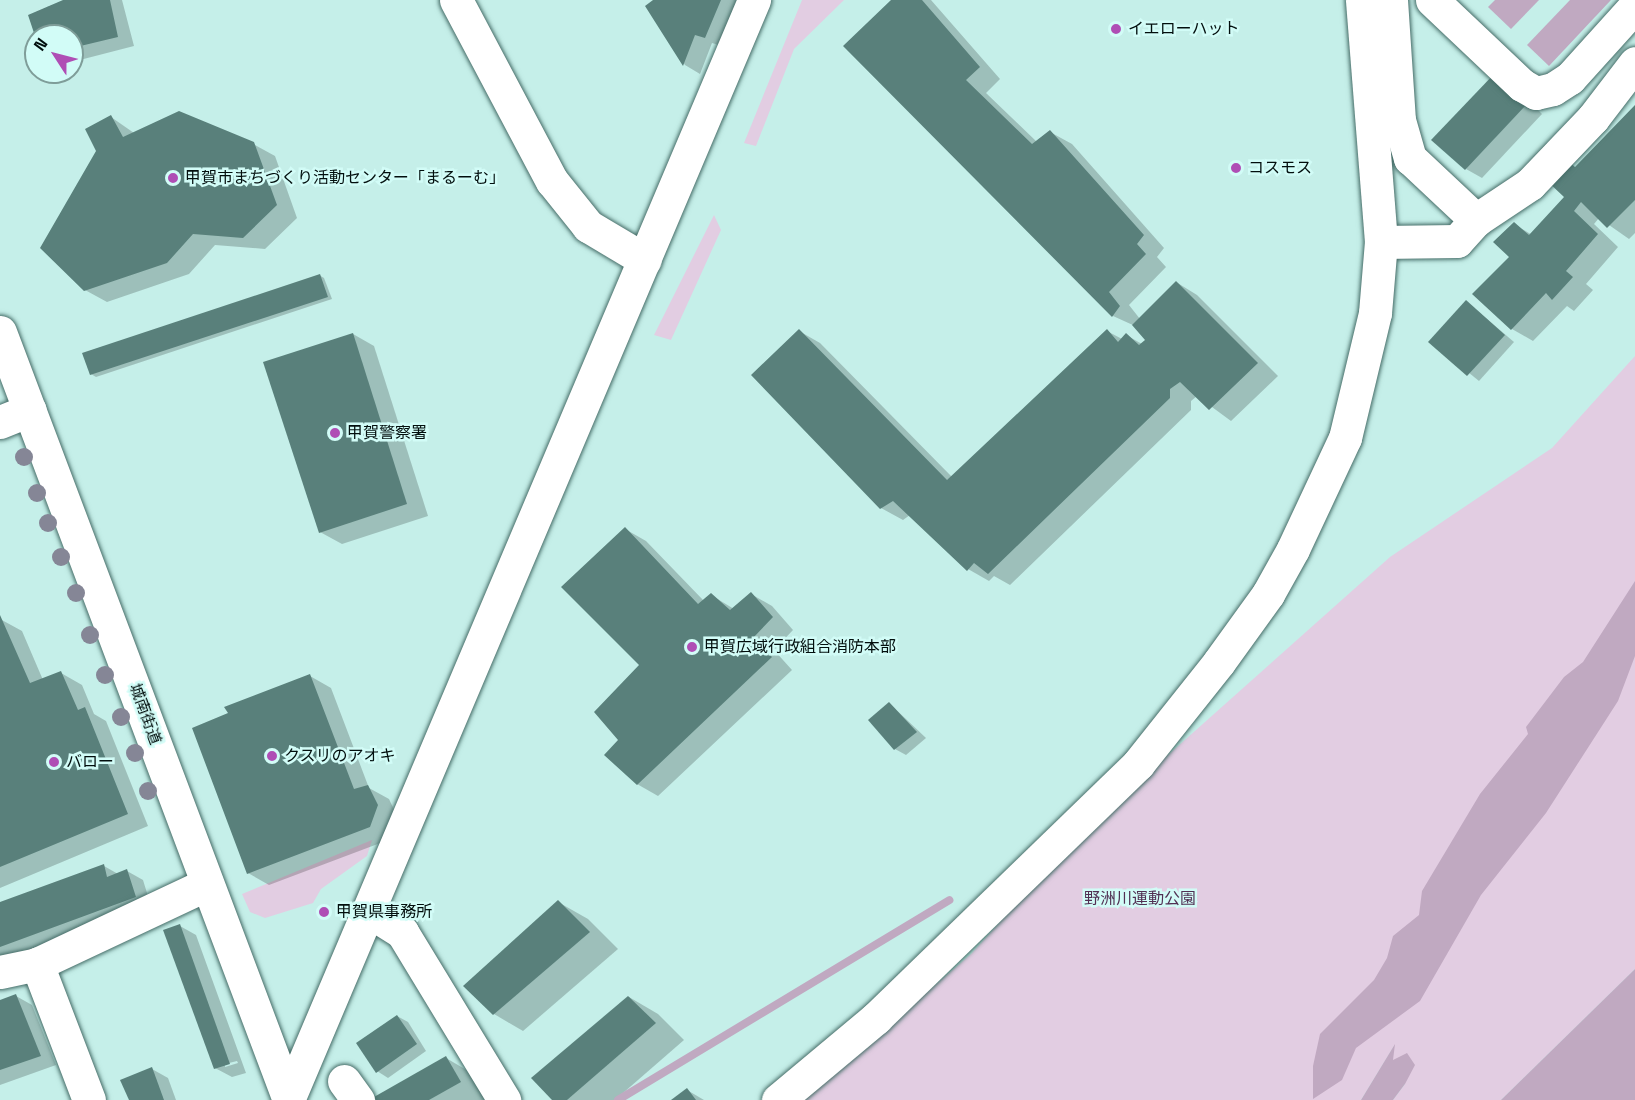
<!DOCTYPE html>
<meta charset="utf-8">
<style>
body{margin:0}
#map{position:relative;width:1635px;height:1100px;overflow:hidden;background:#c5efe9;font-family:"Space Grotesk","Noto Sans JP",sans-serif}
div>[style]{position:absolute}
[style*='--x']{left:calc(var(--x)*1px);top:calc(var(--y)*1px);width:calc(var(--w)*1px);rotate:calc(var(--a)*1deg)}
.green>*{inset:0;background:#e2cde2}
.water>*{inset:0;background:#c0a9c1}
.shadow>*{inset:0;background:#0003}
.stream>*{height:8px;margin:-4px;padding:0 4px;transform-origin:4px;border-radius:4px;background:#c0a9c1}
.building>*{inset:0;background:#59807b}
.roads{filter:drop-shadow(0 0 2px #456c67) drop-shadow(0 0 2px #456c67)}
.minor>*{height:33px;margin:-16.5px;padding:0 16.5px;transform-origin:16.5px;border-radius:16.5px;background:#fff}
.trees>*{width:18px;height:18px;margin:-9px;border-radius:50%;background:#858696}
.dots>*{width:16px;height:16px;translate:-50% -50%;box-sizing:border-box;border:3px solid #d2fcf7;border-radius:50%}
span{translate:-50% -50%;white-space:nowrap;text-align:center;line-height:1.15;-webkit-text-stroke:5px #d2fcf7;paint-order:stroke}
.poi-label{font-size:16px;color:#020e0d}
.left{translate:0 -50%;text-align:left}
.street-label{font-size:16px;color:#020e0d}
.park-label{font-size:16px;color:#513053}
.north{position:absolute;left:24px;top:24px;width:60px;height:60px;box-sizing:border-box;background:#d2fcf7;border:2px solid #7f9d99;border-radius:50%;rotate:306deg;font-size:16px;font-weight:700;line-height:24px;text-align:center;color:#020e0d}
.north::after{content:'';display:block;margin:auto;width:21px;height:27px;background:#af4eb5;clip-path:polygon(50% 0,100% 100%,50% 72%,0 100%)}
</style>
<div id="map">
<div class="green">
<div style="clip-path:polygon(802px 0,844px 0,794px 49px,756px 146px,744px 143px)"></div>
<div style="clip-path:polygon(714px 215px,721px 230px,671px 340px,654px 335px)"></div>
<div style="clip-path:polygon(1635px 356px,1635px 969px,1501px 1100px,1393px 1100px,1405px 1084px,1399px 1060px,1392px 1061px,1394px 1046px,1361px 1100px,803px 1100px,971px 954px,1085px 829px,1390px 557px,1552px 448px)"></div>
<div style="clip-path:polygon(372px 840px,367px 856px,321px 889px,313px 903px,265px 918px,250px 912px,242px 894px)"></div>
</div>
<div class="water">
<div style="clip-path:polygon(1495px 0,1539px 0,1511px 29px,1488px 7px)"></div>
<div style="clip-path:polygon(1570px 0,1611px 0,1549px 66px,1527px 45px)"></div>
<div style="clip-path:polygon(1635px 581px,1635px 656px,1618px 701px,1546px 813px,1481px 895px,1420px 1001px,1356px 1048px,1342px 1080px,1313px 1099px,1313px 1066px,1320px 1034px,1374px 980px,1387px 958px,1393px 936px,1419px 915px,1422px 891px,1480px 794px,1528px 734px,1526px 727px,1564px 677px,1583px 662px)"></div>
<div style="clip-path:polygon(1635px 969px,1635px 1100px,1501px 1100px)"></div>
<div style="clip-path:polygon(1395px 1044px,1393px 1060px,1407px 1053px,1415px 1065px,1405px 1084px,1393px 1100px,1361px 1100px)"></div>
</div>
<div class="shadow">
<div style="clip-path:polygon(68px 0,122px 0,134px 46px,72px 62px,72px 36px,36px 36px,47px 7px)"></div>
<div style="clip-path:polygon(655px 0,741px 0,722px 46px,712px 43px,700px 74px,685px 65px,647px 6px)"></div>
<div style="clip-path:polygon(893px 0,931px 0,1000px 79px,986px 93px,1037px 142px,1050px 132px,1072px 144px,1164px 248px,1157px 257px,1166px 267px,1129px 305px,1140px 319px,1176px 282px,1197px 295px,1278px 376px,1231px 421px,1197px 396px,1191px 401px,1191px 410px,1010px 585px,994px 576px,989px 581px,968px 569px,910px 515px,903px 520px,881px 508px,799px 331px,820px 343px,952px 477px,1107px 331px,1122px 339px,1126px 335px,1142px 344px,1147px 340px,1135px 326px,1113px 316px,845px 46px)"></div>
<div style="clip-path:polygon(1512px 84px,1542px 114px,1482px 178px,1466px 169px)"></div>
<div style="clip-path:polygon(1635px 107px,1635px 233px,1629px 239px,1599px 218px,1594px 224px,1618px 247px,1586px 284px,1593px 290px,1574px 311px,1567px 306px,1533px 341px,1512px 329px,1514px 224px,1532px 235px,1566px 197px,1575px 168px)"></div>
<div style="clip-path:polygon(111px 117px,134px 133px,253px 144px,275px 156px,297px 218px,265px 249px,215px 245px,189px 274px,107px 302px,85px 290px,97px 151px)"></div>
<div style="clip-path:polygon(319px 275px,324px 278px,332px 299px,96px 377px,91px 374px)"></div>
<div style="clip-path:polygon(1467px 302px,1514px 342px,1479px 381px,1431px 342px)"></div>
<div style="clip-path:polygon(353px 334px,374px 346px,428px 516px,342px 544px,320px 532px)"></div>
<div style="clip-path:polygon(625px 529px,646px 541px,704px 601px,711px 595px,734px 609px,751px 594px,772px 606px,793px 630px,774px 650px,792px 670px,658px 796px,637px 784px,620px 740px,641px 665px)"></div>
<div style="clip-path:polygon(0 619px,22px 631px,43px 680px,61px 673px,82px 685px,94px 714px,106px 721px,148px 826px,0 888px)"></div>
<div style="clip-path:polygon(310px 676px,331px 688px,369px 788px,389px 799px,398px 818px,391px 839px,269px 885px,248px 873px)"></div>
<div style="clip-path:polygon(889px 703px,926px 738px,906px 755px,895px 749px)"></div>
<div style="clip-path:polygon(104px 866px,118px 874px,127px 871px,143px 880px,151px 906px,0 962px,0 903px)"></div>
<div style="clip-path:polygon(558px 902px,588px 919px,618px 949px,523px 1031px,494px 1014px)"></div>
<div style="clip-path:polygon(evenodd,180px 926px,196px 935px,246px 1073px,232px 1077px,215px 1068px,180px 926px,237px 1061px,238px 1063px,225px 1067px,225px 1064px,237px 1061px)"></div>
<div style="clip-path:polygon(16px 996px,32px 1005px,56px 1065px,0 1085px,0 1002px)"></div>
<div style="clip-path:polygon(629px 997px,658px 1014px,684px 1040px,615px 1100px,554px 1100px)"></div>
<div style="clip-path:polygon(397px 1016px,408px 1022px,426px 1051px,388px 1078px,377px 1071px)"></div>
<div style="clip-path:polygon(446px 1058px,475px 1075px,488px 1100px,378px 1100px)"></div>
<div style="clip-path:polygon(152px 1069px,168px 1078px,176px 1100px,131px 1100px)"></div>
<div style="clip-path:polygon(687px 1090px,704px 1100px,673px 1100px)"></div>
</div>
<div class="stream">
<div style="--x:618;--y:1100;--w:387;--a:-31.1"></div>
</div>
<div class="building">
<div style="clip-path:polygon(63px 0,110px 0,118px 37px,72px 48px,72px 36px,35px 36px,28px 15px)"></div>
<div style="clip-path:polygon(653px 0,721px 0,705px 38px,695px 35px,683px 66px,645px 6px)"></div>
<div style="clip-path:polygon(891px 0,922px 0,980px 67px,966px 80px,1032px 144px,1050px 130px,1144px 235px,1137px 244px,1146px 254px,1109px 292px,1120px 306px,1112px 317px,843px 46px)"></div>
<div style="clip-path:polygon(1495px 73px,1527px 104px,1465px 170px,1431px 140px)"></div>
<div style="clip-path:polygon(1635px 105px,1635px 200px,1607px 228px,1581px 202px,1574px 211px,1598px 234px,1566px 271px,1573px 277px,1552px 300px,1546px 293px,1511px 330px,1472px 294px,1509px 257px,1493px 242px,1514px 222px,1529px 235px,1564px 197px,1528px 163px,1547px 143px,1575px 167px)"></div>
<div style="clip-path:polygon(179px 111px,254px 142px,277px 205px,243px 238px,193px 234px,167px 263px,84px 291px,40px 248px,96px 151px,85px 129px,111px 115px,123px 137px)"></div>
<div style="clip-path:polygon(320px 274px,328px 297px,90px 375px,82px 353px)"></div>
<div style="clip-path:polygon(1176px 281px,1258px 363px,1209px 410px,1180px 382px,1170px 389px,1170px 398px,988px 574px,974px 563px,967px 571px,893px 501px,880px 509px,751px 375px,799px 329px,947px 480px,1107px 329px,1118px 342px,1126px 333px,1139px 345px,1145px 340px,1132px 325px)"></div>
<div style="clip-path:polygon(1466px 300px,1505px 335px,1467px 376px,1428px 342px)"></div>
<div style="clip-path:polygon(353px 333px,407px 504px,319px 533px,263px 362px)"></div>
<div style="clip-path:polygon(625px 527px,698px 604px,711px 593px,730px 610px,751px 592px,773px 617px,753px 638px,772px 657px,637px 785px,604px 755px,618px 740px,594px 712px,639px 665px,561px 587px)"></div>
<div style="clip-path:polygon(0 615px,30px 683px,61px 671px,78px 710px,85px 707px,128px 814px,0 867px)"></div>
<div style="clip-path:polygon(310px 674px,354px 789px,368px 785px,378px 805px,370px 827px,247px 874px,192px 728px,228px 713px,224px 707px)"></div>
<div style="clip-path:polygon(889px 702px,917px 732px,894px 750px,868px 720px)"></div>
<div style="clip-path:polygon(104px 864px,107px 877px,127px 869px,136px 897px,0 947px,0 902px)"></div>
<div style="clip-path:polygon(558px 900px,590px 932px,493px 1015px,463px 986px)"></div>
<div style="clip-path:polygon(180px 924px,230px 1064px,214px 1069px,163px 930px)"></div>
<div style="clip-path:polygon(16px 994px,41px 1056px,0 1070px,0 1000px)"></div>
<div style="clip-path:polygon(628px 996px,656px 1023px,567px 1100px,552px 1100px,531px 1078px)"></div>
<div style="clip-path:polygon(397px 1015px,417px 1044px,376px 1073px,356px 1043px)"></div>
<div style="clip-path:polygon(446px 1056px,461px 1082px,429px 1100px,376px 1100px,374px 1097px)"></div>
<div style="clip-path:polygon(152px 1067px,164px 1100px,129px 1100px,120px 1080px)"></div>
<div style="clip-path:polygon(687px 1088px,696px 1100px,671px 1100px)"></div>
</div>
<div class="roads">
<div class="minor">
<div style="--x:456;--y:0;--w:205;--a:62.1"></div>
<div style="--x:552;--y:181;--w:58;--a:51.3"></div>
<div style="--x:588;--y:226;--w:66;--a:30.8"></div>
<div style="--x:1391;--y:0;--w:120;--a:86.2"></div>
<div style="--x:1399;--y:120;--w:40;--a:74"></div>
<div style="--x:1410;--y:158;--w:91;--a:43.2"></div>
<div style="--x:1432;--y:0;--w:124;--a:43.4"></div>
<div style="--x:1522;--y:85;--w:16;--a:30"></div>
<div style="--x:1536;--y:93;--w:17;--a:-13"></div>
<div style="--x:1553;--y:89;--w:20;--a:-33"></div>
<div style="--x:1570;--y:78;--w:97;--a:-47.9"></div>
<div style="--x:1381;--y:242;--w:76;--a:-0.8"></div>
<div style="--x:1457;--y:241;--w:28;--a:-48"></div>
<div style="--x:1476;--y:220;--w:65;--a:-33.7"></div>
<div style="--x:1530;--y:184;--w:91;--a:-46.3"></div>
<div style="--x:1593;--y:118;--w:69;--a:-52.6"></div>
<div style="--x:0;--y:332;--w:821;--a:69.38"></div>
<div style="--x:0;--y:422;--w:32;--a:-22"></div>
<div style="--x:370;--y:912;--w:38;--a:32"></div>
<div style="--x:402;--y:932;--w:197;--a:58.7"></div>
<div style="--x:0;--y:972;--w:38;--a:-12"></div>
<div style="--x:344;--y:1081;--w:24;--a:54"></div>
<div style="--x:89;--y:1100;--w:146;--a:-110.9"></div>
<div style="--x:37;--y:964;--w:188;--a:-25.2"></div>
<div style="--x:288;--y:1100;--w:1195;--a:-67.04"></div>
<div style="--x:778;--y:1100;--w:128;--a:-39.9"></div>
<div style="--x:876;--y:1018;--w:365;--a:-44.1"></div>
<div style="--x:1138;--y:764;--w:130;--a:-51.5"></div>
<div style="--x:1219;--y:662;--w:84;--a:-54.2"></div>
<div style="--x:1268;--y:594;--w:51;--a:-60.9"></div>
<div style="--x:1293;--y:549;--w:123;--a:-64.9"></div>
<div style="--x:1345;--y:438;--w:129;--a:-76.5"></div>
<div style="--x:1375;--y:313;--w:71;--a:-85.2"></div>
<div style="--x:1381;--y:242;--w:243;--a:-94.5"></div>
</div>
</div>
<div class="trees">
<div style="left:24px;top:457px"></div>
<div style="left:37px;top:493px"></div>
<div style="left:48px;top:523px"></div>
<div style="left:61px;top:557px"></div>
<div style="left:76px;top:593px"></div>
<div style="left:90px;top:635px"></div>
<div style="left:105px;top:675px"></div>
<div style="left:121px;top:717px"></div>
<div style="left:135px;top:753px"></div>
<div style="left:148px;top:791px"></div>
</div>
<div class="dots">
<div style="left:1116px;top:29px;background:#af4eb5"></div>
<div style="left:1236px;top:168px;background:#af4eb5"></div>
<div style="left:173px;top:178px;background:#af4eb5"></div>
<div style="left:335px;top:433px;background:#af4eb5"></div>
<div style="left:692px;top:647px;background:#af4eb5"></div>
<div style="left:272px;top:756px;background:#af4eb5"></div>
<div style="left:54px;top:762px;background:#af4eb5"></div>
<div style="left:324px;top:912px;background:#af4eb5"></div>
</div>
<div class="poi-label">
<span class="left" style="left:1128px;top:29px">イエローハット</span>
<span class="left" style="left:1248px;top:168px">コスモス</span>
<span class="left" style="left:185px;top:178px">甲賀市まちづくり活動センター「まるーむ」</span>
<span class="left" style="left:347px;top:433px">甲賀警察署</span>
<span class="left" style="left:704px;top:647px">甲賀広域行政組合消防本部</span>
<span class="left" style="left:284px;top:756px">クスリのアオキ</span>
<span class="left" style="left:66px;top:762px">バロー</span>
<span class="left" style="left:336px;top:912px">甲賀県事務所</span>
</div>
<div class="street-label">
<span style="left:145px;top:714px;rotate:70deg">城南街道</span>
</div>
<div class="park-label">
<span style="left:1140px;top:899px">野洲川運動公園</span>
</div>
<div class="north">N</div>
</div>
